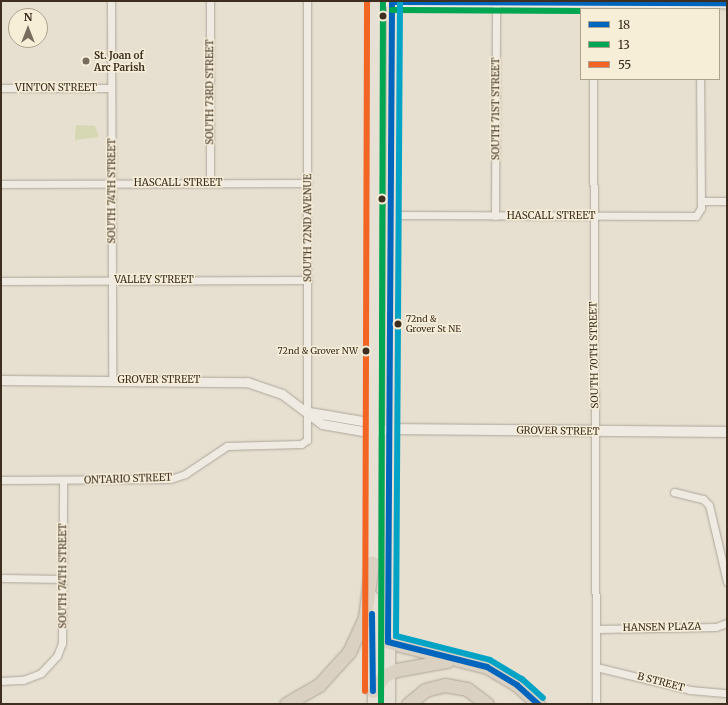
<!DOCTYPE html>
<style>
body{margin:0}
#map{position:relative;width:728px;height:705px;overflow:hidden;background:#e7e0d1;font-family:Merriweather,serif}
div>[style]{position:absolute}
[style*='--x']{left:calc(var(--x)*1px);top:calc(var(--y)*1px);width:calc(var(--w)*1px);rotate:calc(var(--a)*1deg)}
.green>*{inset:0;background:#d6d7b3}
.roads{filter:drop-shadow(0 0 1px #ada599) drop-shadow(0 0 1px #ada599)}
.minor>*{height:7px;margin:-3.5px;padding:0 3.5px;transform-origin:3.5px;border-radius:3.5px;background:#efebe3}
.tertiary>*{height:9px;margin:-4.5px;padding:0 4.5px;transform-origin:4.5px;border-radius:4.5px;background:#efebe3}
.secondary>*{height:10px;margin:-5px;padding:0 5px;transform-origin:5px;border-radius:5px;background:#efebe3}
.primary>*{height:11px;margin:-5.5px;padding:0 5.5px;transform-origin:5.5px;border-radius:5.5px;background:#e6e1d4}
.motorway>*{height:13px;margin:-6.5px;padding:0 6.5px;transform-origin:6.5px;border-radius:6.5px;background:#dad1c2}
.bus-1>*{height:6px;margin:-3px;padding:0 3px;transform-origin:3px;border-radius:3px;background:#0065bd}
.bus-2>*{height:6px;margin:-3px;padding:0 3px;transform-origin:3px;border-radius:3px;background:#00a651}
.bus-3>*{height:6px;margin:-3px;padding:0 3px;transform-origin:3px;border-radius:3px;background:#f26522}
.bus-4>*{height:6px;margin:-3px;padding:0 3px;transform-origin:3px;border-radius:3px;background:#03a3c5}
.dots>*{width:11px;height:11px;translate:-50% -50%;box-sizing:border-box;border:2px solid #f7eed8;border-radius:50%}
span{translate:-50% -50%;white-space:nowrap;text-align:center;line-height:1.15;-webkit-text-stroke:3px #f7eed8;paint-order:stroke}
.bus-label{font-size:9px;color:#3d2e20}
.left{translate:0 -50%;text-align:left}
.right{translate:-100% -50%;text-align:right}
.poi-label{font-size:10px;color:#3d2e20;font-weight:700}
.street-label{font-size:10px;color:#3d2e20}
.frame{position:absolute;inset:0;border:2px solid #3d2e20;pointer-events:none}
.legend{position:absolute;left:580px;top:8px;width:140px;height:72px;box-sizing:border-box;background:#f7eed8;border:1px solid #ada18e;margin:0;padding:5px 7px;list-style:none;font-size:12px;color:#3d2e20}
.legend li{display:flex;align-items:center;gap:8px;height:20px}
.legend b{width:20px;border:1px solid #ada18e}
.north{position:absolute;left:8px;top:8px;width:40px;height:40px;box-sizing:border-box;background:#f7eed8;border:1px solid #ada18e;border-radius:50%;rotate:0deg;font-size:11px;font-weight:700;line-height:16px;text-align:center;color:#3d2e20}
.north::after{content:'';display:block;margin:auto;width:14px;height:18px;background:#786c5e;clip-path:polygon(50% 0,100% 100%,50% 72%,0 100%)}
</style>
<div id="map">
<div class="green">
<div style="clip-path:polygon(76px 125px,95px 126px,99px 137px,75px 140px)"></div>
</div>
<div class="roads">
<div class="minor">
<div style="--x:111;--y:1;--w:379;--a:89.8"></div>
<div style="--x:210;--y:1;--w:182;--a:90"></div>
<div style="--x:593;--y:79;--w:625;--a:89.72"></div>
<div style="--x:1;--y:88;--w:110;--a:0"></div>
<div style="--x:1;--y:184;--w:307;--a:-0.2"></div>
<div style="--x:701;--y:201;--w:26;--a:0"></div>
<div style="--x:390;--y:215;--w:306;--a:0.2"></div>
<div style="--x:696;--y:216;--w:9;--a:-58"></div>
<div style="--x:701;--y:208;--w:129;--a:-90.4"></div>
<div style="--x:495;--y:216;--w:214;--a:-89.7"></div>
<div style="--x:1;--y:281;--w:307;--a:-0.2"></div>
<div style="--x:1;--y:480;--w:169;--a:-0.3"></div>
<div style="--x:170;--y:479;--w:16;--a:-18"></div>
<div style="--x:185;--y:474;--w:50;--a:-33.7"></div>
<div style="--x:227;--y:446;--w:74;--a:-1.5"></div>
<div style="--x:301;--y:444;--w:7;--a:-34"></div>
<div style="--x:307;--y:440;--w:439;--a:-90"></div>
<div style="--x:674;--y:492;--w:30;--a:14"></div>
<div style="--x:703;--y:499;--w:8;--a:45"></div>
<div style="--x:709;--y:505;--w:79;--a:76.8"></div>
<div style="--x:3;--y:578;--w:60;--a:1"></div>
<div style="--x:596;--y:629;--w:120;--a:-1"></div>
<div style="--x:716;--y:627;--w:12;--a:-20"></div>
<div style="--x:596;--y:667;--w:97;--a:13.7"></div>
<div style="--x:690;--y:690;--w:37;--a:5"></div>
<div style="--x:1;--y:681;--w:22;--a:-3"></div>
<div style="--x:23;--y:680;--w:19;--a:-21"></div>
<div style="--x:41;--y:673;--w:23;--a:-47"></div>
<div style="--x:57;--y:656;--w:14;--a:-69"></div>
<div style="--x:62;--y:643;--w:163;--a:-89.6"></div>
</div>
<div class="tertiary">
<div style="--x:375;--y:2;--w:352;--a:0.2"></div>
<div style="--x:1;--y:380;--w:246;--a:0.5"></div>
<div style="--x:247;--y:382;--w:37;--a:19"></div>
<div style="--x:282;--y:394;--w:50;--a:36.9"></div>
<div style="--x:322;--y:424;--w:53;--a:9.8"></div>
<div style="--x:309;--y:412;--w:66;--a:9.6"></div>
</div>
<div class="secondary">
<div style="--x:374;--y:433;--w:16;--a:-14"></div>
<div style="--x:390;--y:429;--w:337;--a:0.5"></div>
</div>
<div class="primary">
<div style="--x:372;--y:570;--w:569;--a:-89.7"></div>
<div style="--x:372;--y:596;--w:108;--a:89.5"></div>
<div style="--x:389;--y:704;--w:703;--a:-89.76"></div>
</div>
<div class="motorway">
<div style="--x:388;--y:642;--w:102;--a:14.2"></div>
<div style="--x:487;--y:667;--w:35;--a:31"></div>
<div style="--x:517;--y:685;--w:28;--a:42"></div>
<div style="--x:373;--y:691;--w:19;--a:-54"></div>
<div style="--x:384;--y:676;--w:13;--a:-27"></div>
<div style="--x:396;--y:670;--w:52;--a:-10"></div>
<div style="--x:286;--y:704;--w:38;--a:-30"></div>
<div style="--x:319;--y:685;--w:45;--a:-47.7"></div>
<div style="--x:349;--y:652;--w:38;--a:-65"></div>
<div style="--x:365;--y:617;--w:55;--a:-82.7"></div>
<div style="--x:408;--y:704;--w:22;--a:-39"></div>
<div style="--x:425;--y:690;--w:21;--a:-14"></div>
<div style="--x:445;--y:685;--w:22;--a:10"></div>
<div style="--x:467;--y:689;--w:25;--a:37"></div>
</div>
</div>
<div class="bus-1">
<div style="--x:372;--y:614;--w:77;--a:89.3"></div>
<div style="--x:538;--y:704;--w:28;--a:-138"></div>
<div style="--x:517;--y:685;--w:35;--a:-149"></div>
<div style="--x:487;--y:667;--w:102;--a:-165.8"></div>
<div style="--x:388;--y:642;--w:640;--a:-89.64"></div>
<div style="--x:392;--y:2;--w:335;--a:0.2"></div>
</div>
<div class="bus-2">
<div style="--x:392;--y:10;--w:189;--a:0.3"></div>
<div style="--x:381;--y:704;--w:703;--a:-89.84"></div>
</div>
<div class="bus-3">
<div style="--x:365;--y:691;--w:690;--a:-89.83"></div>
</div>
<div class="bus-4">
<div style="--x:400;--y:1;--w:635;--a:90.36"></div>
<div style="--x:396;--y:636;--w:97;--a:14.3"></div>
<div style="--x:490;--y:660;--w:37;--a:31"></div>
<div style="--x:522;--y:679;--w:28;--a:42"></div>
</div>
<div class="dots">
<div style="left:383px;top:16px;background:#3d2e20"></div>
<div style="left:86px;top:61px;background:#786c5e"></div>
<div style="left:382px;top:199px;background:#3d2e20"></div>
<div style="left:398px;top:324px;background:#3d2e20"></div>
<div style="left:366px;top:351px;background:#3d2e20"></div>
</div>
<div class="bus-label">
<span class="left" style="left:406px;top:324px">72nd &amp;<br>Grover St NE</span>
<span class="right" style="left:358px;top:351px">72nd &amp; Grover NW</span>
</div>
<div class="poi-label">
<span class="left" style="left:94px;top:61px">St. Joan of<br>Arc Parish</span>
</div>
<div class="street-label">
<span style="left:56px;top:88px">VINTON STREET</span>
<span style="left:210px;top:92px;rotate:-90deg">SOUTH 73RD STREET</span>
<span style="left:496px;top:109px;rotate:-90deg">SOUTH 71ST STREET</span>
<span style="left:178px;top:183px">HASCALL STREET</span>
<span style="left:112px;top:191px;rotate:-90deg">SOUTH 74TH STREET</span>
<span style="left:551px;top:216px">HASCALL STREET</span>
<span style="left:308px;top:228px;rotate:-90deg">SOUTH 72ND AVENUE</span>
<span style="left:154px;top:280px">VALLEY STREET</span>
<span style="left:594px;top:355px;rotate:-91deg">SOUTH 70TH STREET</span>
<span style="left:159px;top:380px">GROVER STREET</span>
<span style="left:558px;top:431px;rotate:1deg">GROVER STREET</span>
<span style="left:128px;top:479px;rotate:-2deg">ONTARIO STREET</span>
<span style="left:63px;top:576px;rotate:-90deg">SOUTH 74TH STREET</span>
<span style="left:662px;top:627px;rotate:-1deg">HANSEN PLAZA</span>
<span style="left:661px;top:682px;rotate:15deg">B STREET</span>
</div>
<div class="frame"></div>
<ul class="legend">
<li><b style="height:5px;background:#0065bd"></b>18</li>
<li><b style="height:5px;background:#00a651"></b>13</li>
<li><b style="height:5px;background:#f26522"></b>55</li>
</ul>
<div class="north">N</div>
</div>
